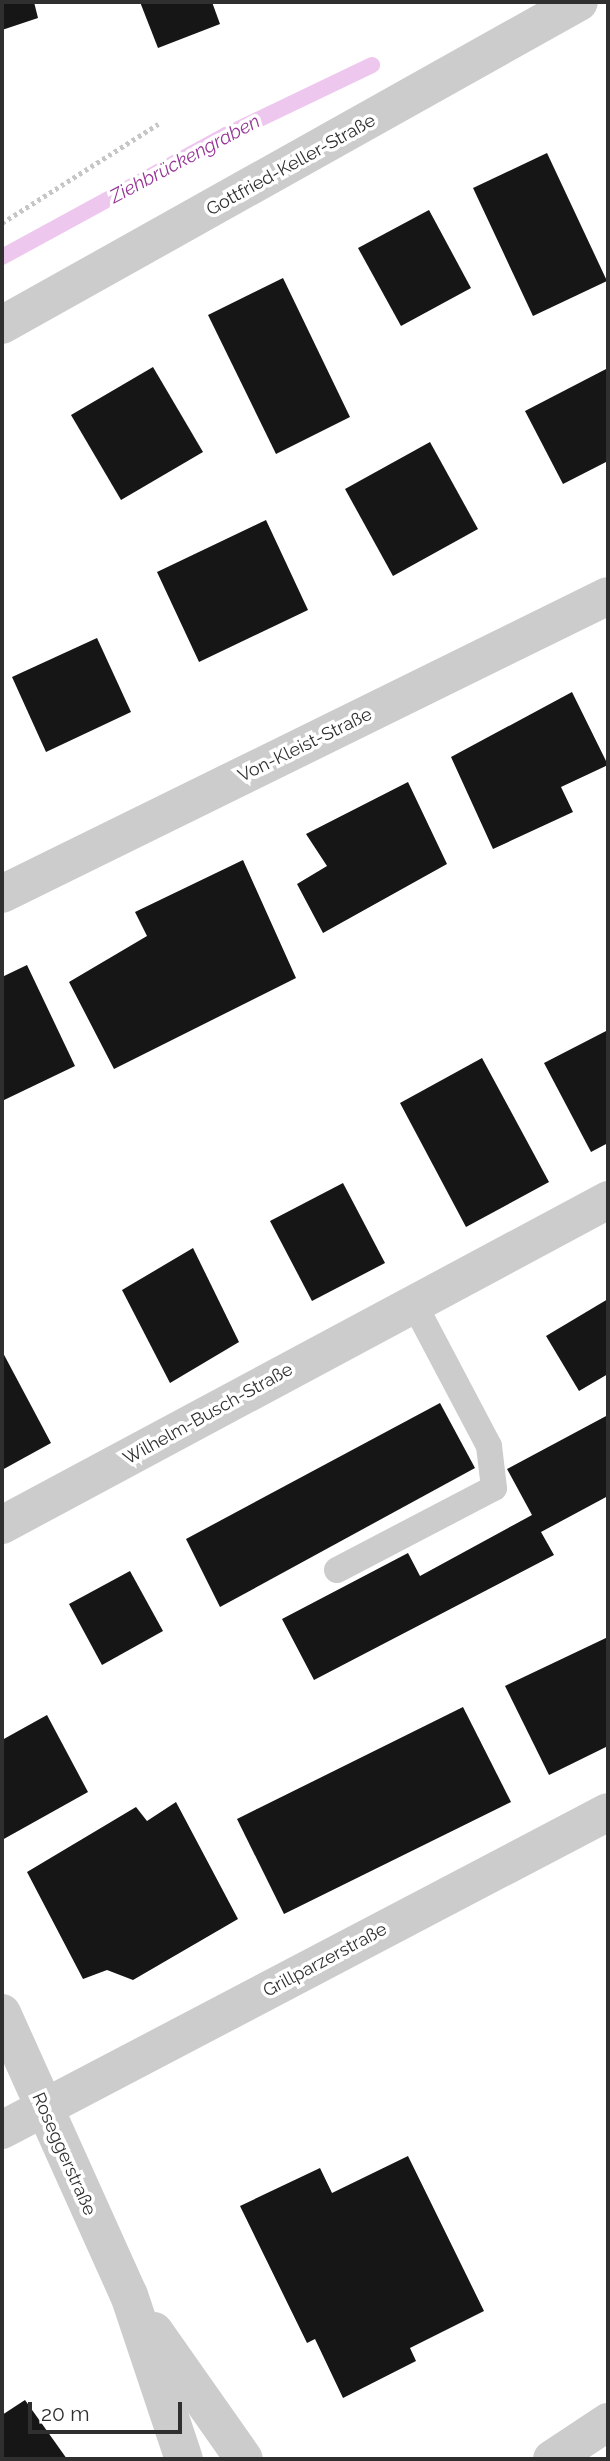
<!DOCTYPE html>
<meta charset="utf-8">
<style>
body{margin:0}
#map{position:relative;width:610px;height:2461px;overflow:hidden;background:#fff;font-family:Raleway,sans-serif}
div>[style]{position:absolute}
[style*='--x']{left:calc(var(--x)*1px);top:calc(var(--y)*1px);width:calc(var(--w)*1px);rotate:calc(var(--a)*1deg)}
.stream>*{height:16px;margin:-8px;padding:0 8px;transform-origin:8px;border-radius:8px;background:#eec7ee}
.building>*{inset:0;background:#161616}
.path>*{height:4.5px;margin-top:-2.25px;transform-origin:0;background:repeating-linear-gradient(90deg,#c6c6c6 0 3.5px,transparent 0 7px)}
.service>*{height:26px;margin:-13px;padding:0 13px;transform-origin:13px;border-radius:13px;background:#ccc}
.minor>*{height:38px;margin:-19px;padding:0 19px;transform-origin:19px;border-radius:19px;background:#ccc}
span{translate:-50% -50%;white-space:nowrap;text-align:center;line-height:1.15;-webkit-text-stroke:7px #fff;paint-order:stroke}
.street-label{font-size:18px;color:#2f2f2f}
.water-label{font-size:19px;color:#973797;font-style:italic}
.frame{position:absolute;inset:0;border:4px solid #2f2f2f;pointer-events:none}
.scale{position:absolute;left:28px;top:2402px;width:154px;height:32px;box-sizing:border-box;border:4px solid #2f2f2f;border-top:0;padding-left:9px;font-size:21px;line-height:24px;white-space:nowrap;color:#2f2f2f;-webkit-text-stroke:5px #fff;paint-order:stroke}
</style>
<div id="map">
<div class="stream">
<div style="--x:2;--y:257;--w:255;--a:-28.6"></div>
<div style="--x:226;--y:135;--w:162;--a:-25.6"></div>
</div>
<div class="building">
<div style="clip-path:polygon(2px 2px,34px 2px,38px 18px,2px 30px)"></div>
<div style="clip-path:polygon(140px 2px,212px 2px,220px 24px,158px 48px)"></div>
<div style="clip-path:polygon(547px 153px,607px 281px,533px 316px,473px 188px)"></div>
<div style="clip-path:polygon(429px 210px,471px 288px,401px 326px,358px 248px)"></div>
<div style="clip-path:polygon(283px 278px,350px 417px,276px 454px,208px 315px)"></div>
<div style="clip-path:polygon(153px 367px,203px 452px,121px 500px,71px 415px)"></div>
<div style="clip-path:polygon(608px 368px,608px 461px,563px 484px,525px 411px)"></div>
<div style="clip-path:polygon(430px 442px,478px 529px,393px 576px,345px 489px)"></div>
<div style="clip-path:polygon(266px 520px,308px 610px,199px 662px,157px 572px)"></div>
<div style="clip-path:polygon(97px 638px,131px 712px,46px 752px,12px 677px)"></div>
<div style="clip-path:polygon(572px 692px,608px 765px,561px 787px,573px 812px,493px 849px,451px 757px)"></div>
<div style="clip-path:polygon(408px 782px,447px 864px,323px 933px,297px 884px,327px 866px,306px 834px)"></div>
<div style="clip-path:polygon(243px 860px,296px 978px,114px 1069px,69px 982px,147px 936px,135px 912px)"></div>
<div style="clip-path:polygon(27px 965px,75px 1066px,2px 1101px,2px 977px)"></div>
<div style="clip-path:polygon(608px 1030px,608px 1143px,591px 1152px,544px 1063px)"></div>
<div style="clip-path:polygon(482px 1058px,549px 1182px,466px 1227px,400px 1103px)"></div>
<div style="clip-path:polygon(343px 1183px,385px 1263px,312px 1301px,270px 1221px)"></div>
<div style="clip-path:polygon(193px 1248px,239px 1342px,170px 1383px,122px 1290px)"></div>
<div style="clip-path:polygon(608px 1299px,608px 1374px,579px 1391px,546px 1336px)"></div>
<div style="clip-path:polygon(2px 1351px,51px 1443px,2px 1470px)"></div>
<div style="clip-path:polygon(440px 1403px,475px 1468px,220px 1607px,186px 1539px)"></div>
<div style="clip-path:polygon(608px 1415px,608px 1496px,541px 1532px,554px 1555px,314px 1680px,282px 1619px,408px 1553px,420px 1576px,532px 1515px,507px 1469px)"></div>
<div style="clip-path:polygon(130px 1571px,163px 1631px,102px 1665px,69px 1604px)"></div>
<div style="clip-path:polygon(608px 1637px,608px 1746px,549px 1775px,505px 1686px)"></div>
<div style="clip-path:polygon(463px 1707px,511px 1802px,284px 1914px,237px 1819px)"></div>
<div style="clip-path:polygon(47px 1715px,88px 1792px,2px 1840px,2px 1740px)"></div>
<div style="clip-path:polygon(176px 1802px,238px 1919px,133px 1980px,107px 1970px,83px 1979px,27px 1872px,136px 1807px,147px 1821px)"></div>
<div style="clip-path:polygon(408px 2156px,484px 2311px,410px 2348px,416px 2361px,343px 2398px,315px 2339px,307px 2343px,240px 2206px,320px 2168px,332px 2193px)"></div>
<div style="clip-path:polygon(25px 2400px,67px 2459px,2px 2459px,2px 2415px)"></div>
</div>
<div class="path">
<div style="--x:2;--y:223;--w:185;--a:-32.4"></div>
</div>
<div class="service">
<div style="--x:337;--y:1570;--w:177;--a:-27.6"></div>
<div style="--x:494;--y:1488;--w:42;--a:-96.8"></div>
<div style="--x:489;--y:1446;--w:163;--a:-117.8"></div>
</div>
<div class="minor">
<div style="--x:2;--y:325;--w:661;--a:-29.24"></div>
<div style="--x:2;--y:894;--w:675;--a:-26.19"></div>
<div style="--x:2;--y:1525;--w:688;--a:-28.2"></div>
<div style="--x:2;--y:2013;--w:309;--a:65.8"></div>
<div style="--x:129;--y:2295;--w:173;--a:71.5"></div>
<div style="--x:2;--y:2130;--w:684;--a:-27.69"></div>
<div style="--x:154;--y:2331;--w:156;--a:54.9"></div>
<div style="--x:552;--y:2459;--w:67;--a:-33.5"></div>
</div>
<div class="street-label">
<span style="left:291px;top:165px;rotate:-29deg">Gottfried-Keller-Straße</span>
<span style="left:305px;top:745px;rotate:-26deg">Von-Kleist-Straße</span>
<span style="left:208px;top:1414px;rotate:-29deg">Wilhelm-Busch-Straße</span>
<span style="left:325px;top:1960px;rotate:-28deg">Grillparzerstraße</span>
<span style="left:64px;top:2154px;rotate:66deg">Roseggerstraße</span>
</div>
<div class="water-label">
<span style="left:185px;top:159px;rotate:-28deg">Ziehbrückengraben</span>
</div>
<div class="frame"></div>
<div class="scale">20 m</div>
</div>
